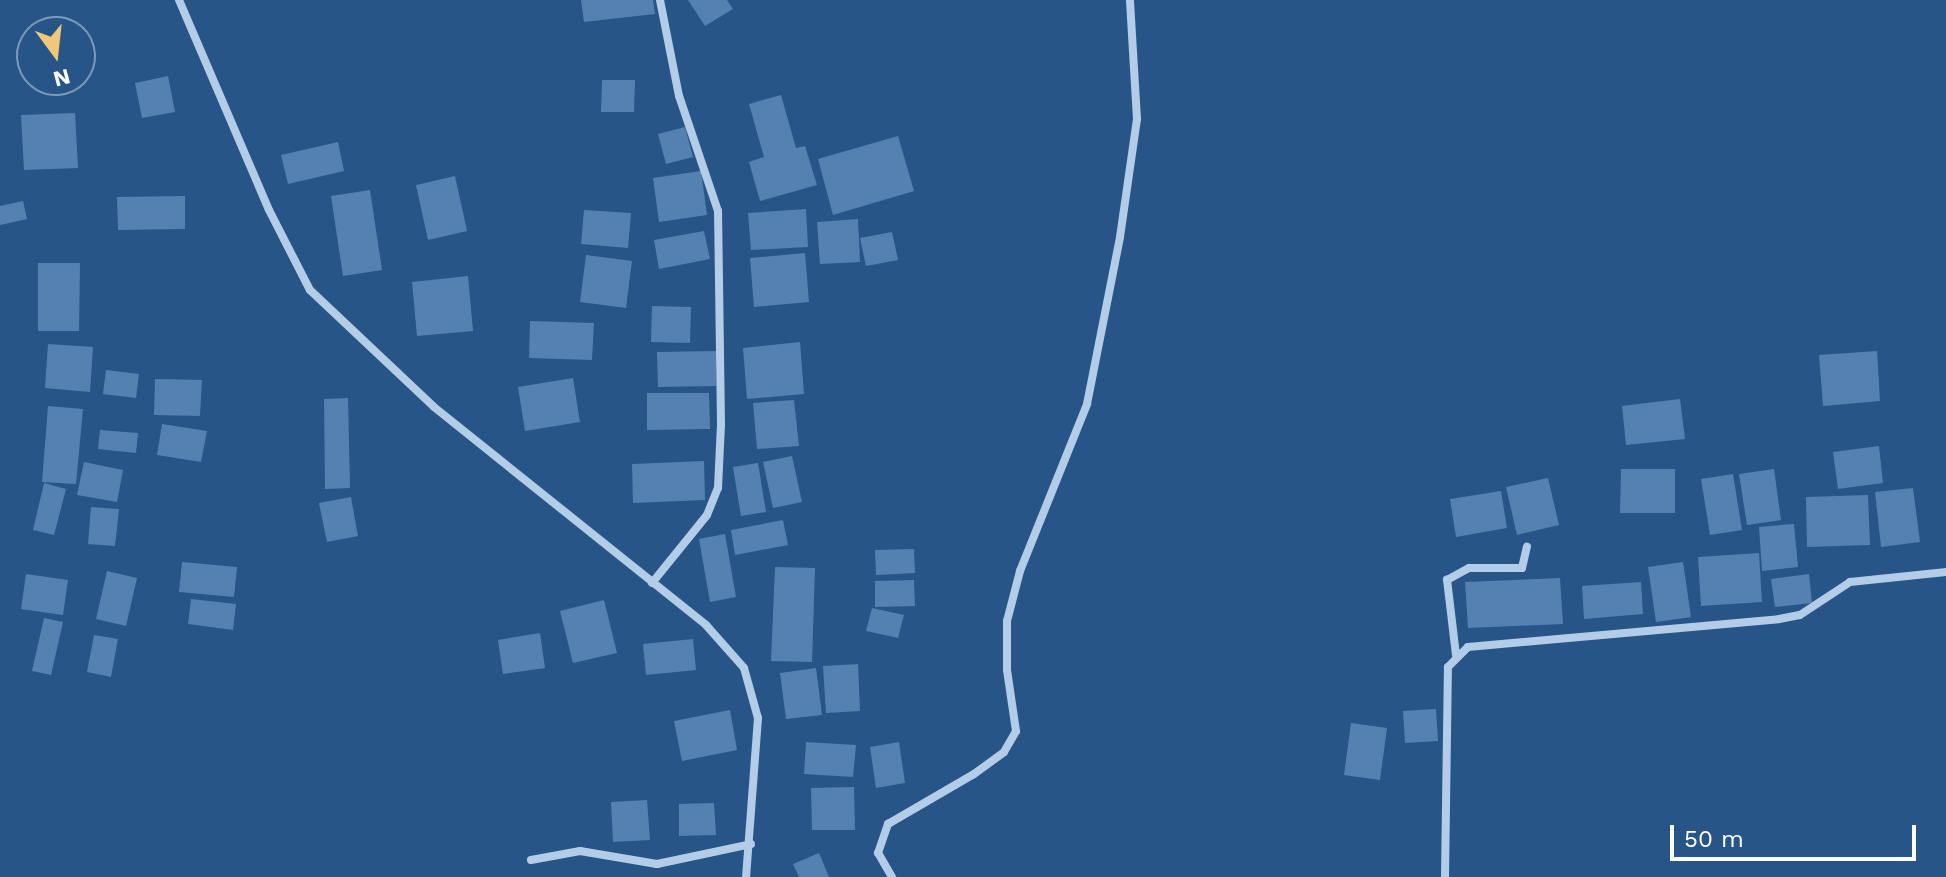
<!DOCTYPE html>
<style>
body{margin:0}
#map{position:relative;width:1946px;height:877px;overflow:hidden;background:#275587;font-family:"Work Sans",sans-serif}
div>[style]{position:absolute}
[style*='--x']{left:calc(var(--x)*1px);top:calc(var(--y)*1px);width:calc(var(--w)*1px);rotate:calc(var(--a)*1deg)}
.building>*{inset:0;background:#5481b0}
.minor>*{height:8px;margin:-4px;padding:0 4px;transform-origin:4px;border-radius:4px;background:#b3cde8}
span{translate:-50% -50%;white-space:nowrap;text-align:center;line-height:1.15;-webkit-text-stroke:8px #275587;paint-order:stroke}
.north{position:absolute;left:16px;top:16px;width:80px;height:80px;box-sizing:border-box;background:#275587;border:2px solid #7d99b7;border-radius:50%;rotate:165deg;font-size:22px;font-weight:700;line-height:32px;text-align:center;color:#fff}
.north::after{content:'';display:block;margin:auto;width:28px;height:36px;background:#f0c879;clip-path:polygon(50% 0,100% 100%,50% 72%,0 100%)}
.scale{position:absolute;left:1670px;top:825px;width:246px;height:36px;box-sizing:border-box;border:4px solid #fff;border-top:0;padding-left:10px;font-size:24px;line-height:28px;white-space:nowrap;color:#fff;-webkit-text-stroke:6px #275587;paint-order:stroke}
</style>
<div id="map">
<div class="building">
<div style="clip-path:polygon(581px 0,653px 0,655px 14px,584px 22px)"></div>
<div style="clip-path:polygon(688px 0,727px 0,733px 9px,705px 26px)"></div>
<div style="clip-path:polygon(32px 37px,32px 82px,25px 82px,23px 38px)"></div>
<div style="clip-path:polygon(168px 76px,175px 112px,142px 118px,135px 83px)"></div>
<div style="clip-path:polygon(602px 80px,635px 80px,634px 112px,601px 112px)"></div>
<div style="clip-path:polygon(781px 95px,796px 148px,805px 146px,817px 185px,760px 201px,749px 162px,764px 157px,749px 104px)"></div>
<div style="clip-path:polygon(75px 113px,78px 168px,24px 170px,21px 115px)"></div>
<div style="clip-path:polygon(685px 127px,693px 157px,666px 164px,658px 134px)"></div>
<div style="clip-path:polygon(898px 136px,914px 191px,833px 215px,818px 159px)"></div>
<div style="clip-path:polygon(338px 142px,344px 171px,288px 184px,281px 155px)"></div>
<div style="clip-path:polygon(701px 171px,707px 215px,659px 222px,653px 178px)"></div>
<div style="clip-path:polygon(455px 176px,467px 231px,428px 240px,416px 185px)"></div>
<div style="clip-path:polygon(370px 190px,382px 270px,343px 276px,331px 196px)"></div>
<div style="clip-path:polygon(185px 196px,185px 229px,118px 230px,117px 197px)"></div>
<div style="clip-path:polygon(23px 201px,27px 219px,0 225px,0 206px)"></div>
<div style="clip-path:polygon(806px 209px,808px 247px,751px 250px,748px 213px)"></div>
<div style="clip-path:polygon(584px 210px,631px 213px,628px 248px,581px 244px)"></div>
<div style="clip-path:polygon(858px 219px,860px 262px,820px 264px,817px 222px)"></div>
<div style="clip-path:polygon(704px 231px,710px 259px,659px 269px,654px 240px)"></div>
<div style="clip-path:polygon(892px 232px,898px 260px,866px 266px,860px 238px)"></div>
<div style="clip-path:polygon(805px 253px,809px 302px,754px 307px,750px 258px)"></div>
<div style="clip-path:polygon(586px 255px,632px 261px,626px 308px,580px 302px)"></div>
<div style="clip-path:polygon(38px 263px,80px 263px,79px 331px,38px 331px)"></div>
<div style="clip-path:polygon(468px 276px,473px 331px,417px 336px,412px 282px)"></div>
<div style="clip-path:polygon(652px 306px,691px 307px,690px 343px,651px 342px)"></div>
<div style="clip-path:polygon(530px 321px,594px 323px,592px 360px,529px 358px)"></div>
<div style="clip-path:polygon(800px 342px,804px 394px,747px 399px,743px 348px)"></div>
<div style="clip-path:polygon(48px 344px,93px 347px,90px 392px,45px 388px)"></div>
<div style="clip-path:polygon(716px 351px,716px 386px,658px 387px,657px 352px)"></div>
<div style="clip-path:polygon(1877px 351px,1880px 401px,1823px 406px,1819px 355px)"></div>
<div style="clip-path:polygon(106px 370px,139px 374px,136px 398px,103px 394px)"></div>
<div style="clip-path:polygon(573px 378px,580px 422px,525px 431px,518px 387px)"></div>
<div style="clip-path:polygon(155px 379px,202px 380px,200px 416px,154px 415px)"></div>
<div style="clip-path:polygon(647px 393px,709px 393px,710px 429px,647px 430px)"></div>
<div style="clip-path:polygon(348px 398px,350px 488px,325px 489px,324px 399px)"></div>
<div style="clip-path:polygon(1680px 399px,1685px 439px,1626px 445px,1622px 406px)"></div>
<div style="clip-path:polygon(794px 400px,799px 446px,757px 449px,753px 403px)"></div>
<div style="clip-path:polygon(48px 406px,83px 409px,76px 484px,42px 482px)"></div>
<div style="clip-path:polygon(162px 424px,207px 431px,201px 462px,157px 455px)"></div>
<div style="clip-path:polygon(100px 430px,138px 433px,136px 453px,98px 449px)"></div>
<div style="clip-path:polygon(1879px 446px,1883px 483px,1838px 489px,1833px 452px)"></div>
<div style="clip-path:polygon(792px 456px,802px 502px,773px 508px,763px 462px)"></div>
<div style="clip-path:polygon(704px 461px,705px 500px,633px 503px,632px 464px)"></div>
<div style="clip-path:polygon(84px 462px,123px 470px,117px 502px,77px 495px)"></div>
<div style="clip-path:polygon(758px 463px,766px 512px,741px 516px,733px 467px)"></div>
<div style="clip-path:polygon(1621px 469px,1675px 469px,1675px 513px,1620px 513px)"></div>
<div style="clip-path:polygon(1774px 469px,1781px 520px,1747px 525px,1739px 474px)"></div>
<div style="clip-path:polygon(1733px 474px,1742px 530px,1710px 535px,1701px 479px)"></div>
<div style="clip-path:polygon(1548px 478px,1559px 525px,1517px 535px,1506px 487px)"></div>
<div style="clip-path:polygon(44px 483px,66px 489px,54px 535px,33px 530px)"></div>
<div style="clip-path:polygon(1913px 488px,1920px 542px,1881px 547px,1875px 492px)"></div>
<div style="clip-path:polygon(1501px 491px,1507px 528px,1456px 537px,1450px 499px)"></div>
<div style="clip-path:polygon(1868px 495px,1870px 545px,1807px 547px,1806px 497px)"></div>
<div style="clip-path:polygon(351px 497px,358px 536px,327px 542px,319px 503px)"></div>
<div style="clip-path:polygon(91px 507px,119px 509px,115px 546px,88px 544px)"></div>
<div style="clip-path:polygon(783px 520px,788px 545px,735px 555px,731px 530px)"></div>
<div style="clip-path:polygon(1794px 524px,1798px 567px,1762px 571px,1759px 527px)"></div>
<div style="clip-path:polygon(725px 534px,736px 597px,710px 602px,699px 539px)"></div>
<div style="clip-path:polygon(914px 549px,915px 573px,876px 575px,875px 550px)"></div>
<div style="clip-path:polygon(1759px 553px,1762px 602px,1701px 606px,1698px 557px)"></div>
<div style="clip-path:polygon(182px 562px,237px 567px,234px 597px,179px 592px)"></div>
<div style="clip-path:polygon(1683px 562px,1691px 617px,1656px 622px,1648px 567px)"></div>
<div style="clip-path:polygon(775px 567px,815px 568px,812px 662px,771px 661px)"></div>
<div style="clip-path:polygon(107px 571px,137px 578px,126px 626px,96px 619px)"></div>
<div style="clip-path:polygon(26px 574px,68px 580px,63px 615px,21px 609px)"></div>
<div style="clip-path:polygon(1809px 574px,1812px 603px,1775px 607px,1771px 579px)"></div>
<div style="clip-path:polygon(1560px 578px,1563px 624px,1468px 628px,1465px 582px)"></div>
<div style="clip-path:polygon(914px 580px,915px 606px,875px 607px,875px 581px)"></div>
<div style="clip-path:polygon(1641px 582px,1643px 614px,1584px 619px,1582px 586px)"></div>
<div style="clip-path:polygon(191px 599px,236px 604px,233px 630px,188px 624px)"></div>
<div style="clip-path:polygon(604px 600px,617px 653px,573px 663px,560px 611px)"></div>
<div style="clip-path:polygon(872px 608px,904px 615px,898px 638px,866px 631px)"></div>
<div style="clip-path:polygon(44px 618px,63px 622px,51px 675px,32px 671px)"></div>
<div style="clip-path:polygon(540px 633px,545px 668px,503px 674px,498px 640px)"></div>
<div style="clip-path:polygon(94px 635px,118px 639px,111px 677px,87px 672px)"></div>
<div style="clip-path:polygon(693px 639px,696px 670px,646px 675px,643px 644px)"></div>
<div style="clip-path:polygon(858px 664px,860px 711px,826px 713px,823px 666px)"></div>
<div style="clip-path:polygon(816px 668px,822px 715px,786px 719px,780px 673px)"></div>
<div style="clip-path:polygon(1436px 709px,1438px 741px,1405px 743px,1403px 711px)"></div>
<div style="clip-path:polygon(730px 710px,737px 750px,682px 761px,674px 721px)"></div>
<div style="clip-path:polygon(1351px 723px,1387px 728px,1380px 780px,1344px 775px)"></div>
<div style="clip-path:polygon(806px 742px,856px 745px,853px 777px,804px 774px)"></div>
<div style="clip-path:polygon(899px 742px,905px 783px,876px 788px,870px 747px)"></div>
<div style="clip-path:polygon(854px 787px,855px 830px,812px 830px,811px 788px)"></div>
<div style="clip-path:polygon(647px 800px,650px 840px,613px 842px,611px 802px)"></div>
<div style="clip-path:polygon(714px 803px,716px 835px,679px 836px,679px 804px)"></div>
<div style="clip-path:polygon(819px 853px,829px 877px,799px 877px,793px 864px)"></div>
</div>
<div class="minor">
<div style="--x:179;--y:0;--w:228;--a:66.8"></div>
<div style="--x:269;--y:210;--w:90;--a:62.9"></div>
<div style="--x:310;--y:290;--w:170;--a:43.3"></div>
<div style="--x:434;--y:407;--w:349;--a:38.7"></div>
<div style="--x:706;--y:625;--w:57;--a:48.5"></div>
<div style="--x:744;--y:668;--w:52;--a:74.4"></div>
<div style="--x:758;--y:718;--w:159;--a:94.3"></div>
<div style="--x:652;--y:583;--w:87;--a:-51"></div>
<div style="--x:707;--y:515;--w:29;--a:-68"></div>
<div style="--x:718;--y:488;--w:64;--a:-87.3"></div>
<div style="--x:721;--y:424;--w:213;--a:-90.8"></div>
<div style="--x:718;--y:211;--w:121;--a:-108.7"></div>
<div style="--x:679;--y:96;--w:98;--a:-101.2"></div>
<div style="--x:1456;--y:655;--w:76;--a:-96.8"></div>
<div style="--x:1447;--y:580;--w:25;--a:-29"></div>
<div style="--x:1469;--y:568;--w:53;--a:0"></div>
<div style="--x:1522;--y:568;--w:22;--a:-77"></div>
<div style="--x:531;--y:860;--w:50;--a:-10.4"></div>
<div style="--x:580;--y:851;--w:78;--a:9.6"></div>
<div style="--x:657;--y:864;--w:96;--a:-12"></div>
<div style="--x:892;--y:877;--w:28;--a:-120"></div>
<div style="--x:878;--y:853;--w:31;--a:-71"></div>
<div style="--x:888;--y:824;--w:99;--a:-30.2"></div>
<div style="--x:974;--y:774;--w:37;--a:-36"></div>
<div style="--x:1004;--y:752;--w:24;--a:-60"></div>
<div style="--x:1016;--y:731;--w:62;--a:-98.4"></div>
<div style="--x:1007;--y:670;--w:49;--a:-90"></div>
<div style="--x:1007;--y:621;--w:52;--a:-75.4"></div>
<div style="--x:1020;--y:571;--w:180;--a:-68.1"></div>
<div style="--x:1087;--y:404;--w:170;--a:-78.8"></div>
<div style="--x:1120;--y:237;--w:119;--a:-81.8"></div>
<div style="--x:1137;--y:119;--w:119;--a:-93.4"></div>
<div style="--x:1445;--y:877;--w:210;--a:-89.2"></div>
<div style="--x:1448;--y:667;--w:28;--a:-45"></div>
<div style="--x:1468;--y:647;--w:312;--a:-5.1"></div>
<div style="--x:1779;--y:619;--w:21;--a:-11"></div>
<div style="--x:1800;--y:615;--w:60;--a:-33.4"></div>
<div style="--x:1850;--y:582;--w:97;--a:-5.9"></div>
</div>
<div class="north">N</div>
<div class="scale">50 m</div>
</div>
